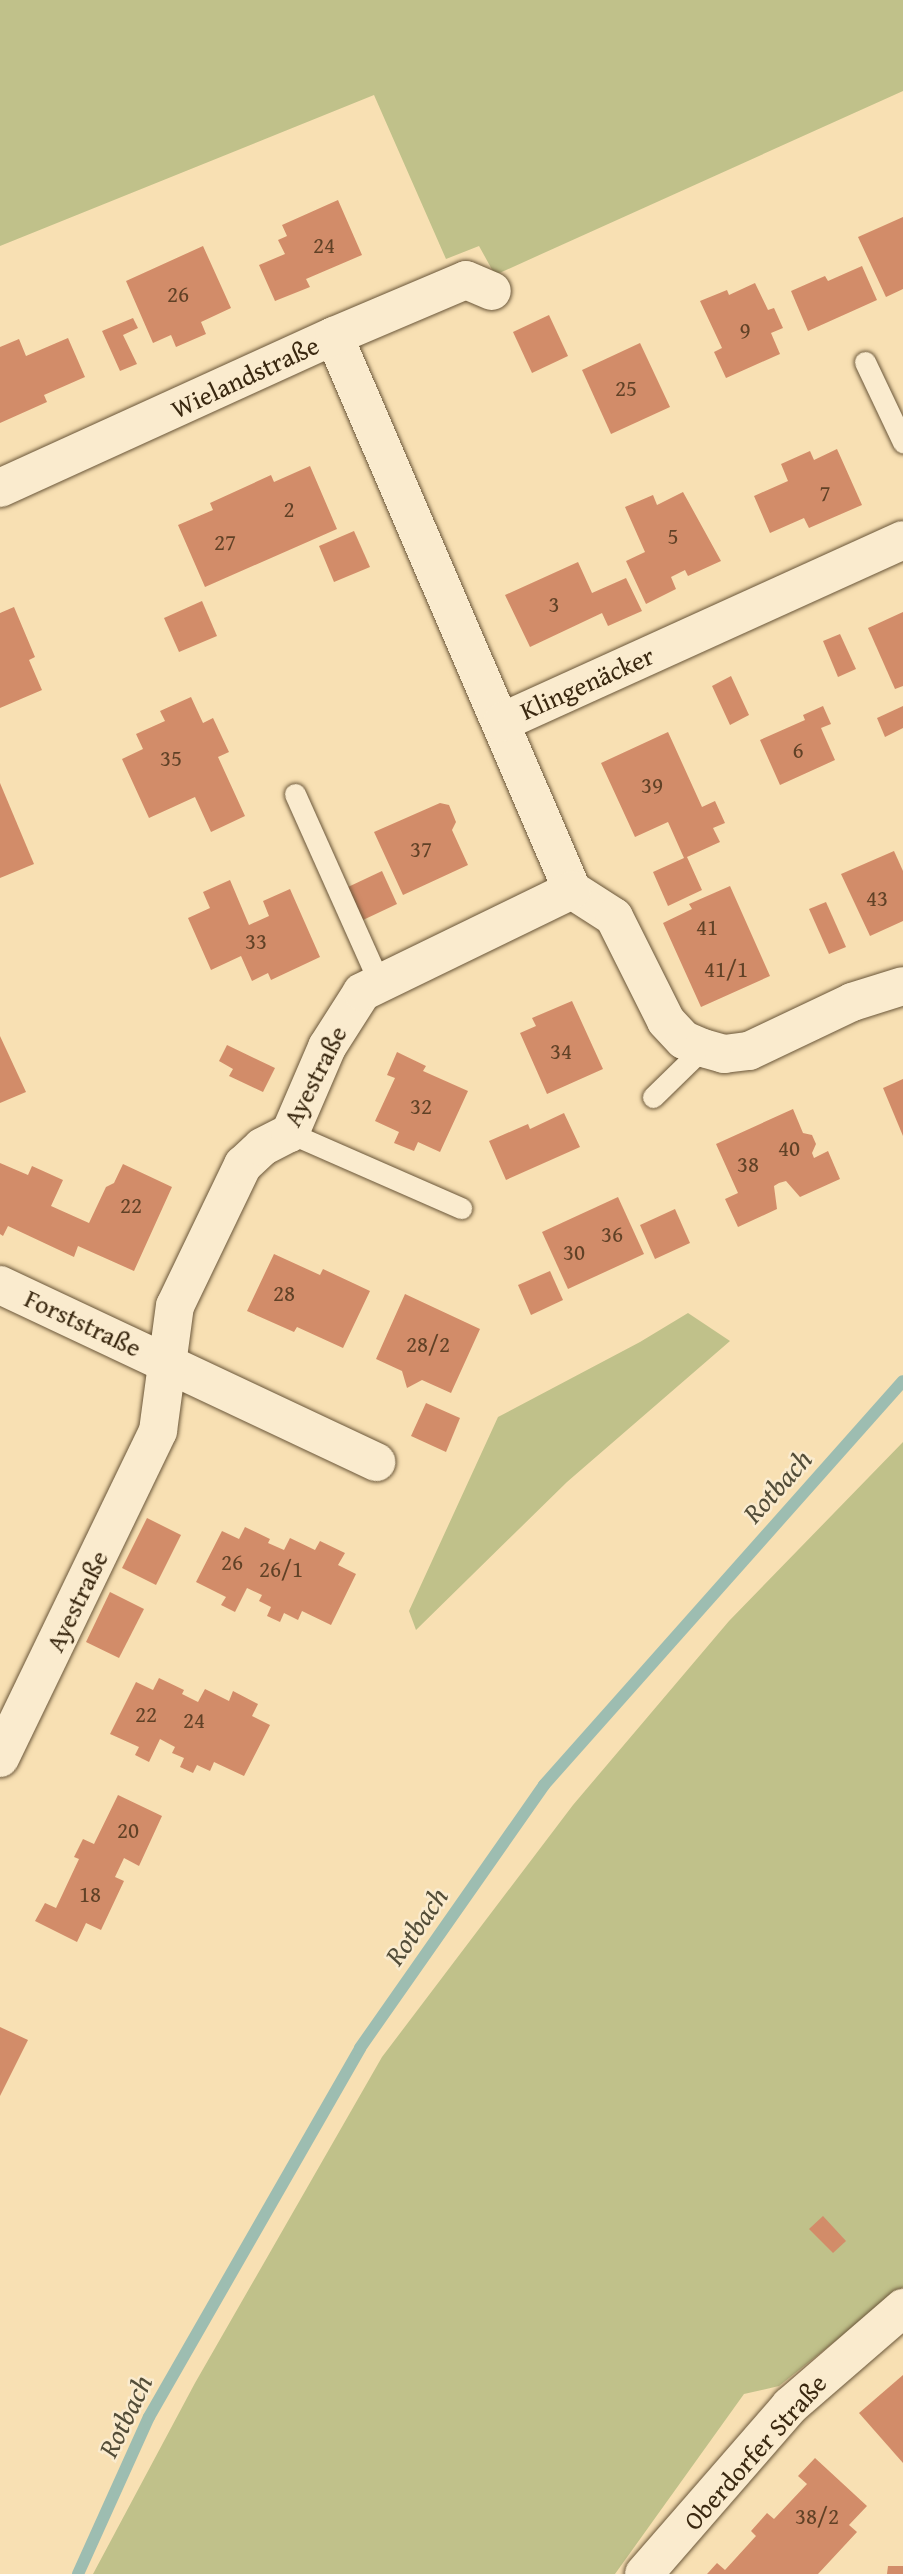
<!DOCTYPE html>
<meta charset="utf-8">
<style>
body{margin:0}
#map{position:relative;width:903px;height:2574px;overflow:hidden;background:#f8e0b3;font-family:"Gentium Book Plus",serif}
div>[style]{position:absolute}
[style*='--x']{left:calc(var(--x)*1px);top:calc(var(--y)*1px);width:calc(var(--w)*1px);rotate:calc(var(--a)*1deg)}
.green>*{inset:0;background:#c0c18a}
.stream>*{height:12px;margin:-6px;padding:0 6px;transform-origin:6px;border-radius:6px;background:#9dbdb1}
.building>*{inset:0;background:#d28c69}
.roads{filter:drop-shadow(0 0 2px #6a5639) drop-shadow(0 0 2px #6a5639)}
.lane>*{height:21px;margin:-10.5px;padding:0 10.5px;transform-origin:10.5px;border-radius:10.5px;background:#faebce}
.street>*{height:38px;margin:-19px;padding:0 19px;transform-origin:19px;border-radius:19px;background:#faebce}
span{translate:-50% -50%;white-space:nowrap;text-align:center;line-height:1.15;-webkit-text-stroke:5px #faebce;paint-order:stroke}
.number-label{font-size:23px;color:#604126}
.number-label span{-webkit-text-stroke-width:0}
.street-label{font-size:26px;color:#3a2810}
.water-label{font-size:28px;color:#534d38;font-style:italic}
</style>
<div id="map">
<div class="green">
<div style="clip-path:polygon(0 0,903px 0,903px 91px,495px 275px,479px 246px,446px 259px,374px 95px,0 246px)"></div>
<div style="clip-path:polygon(688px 1313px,730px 1341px,567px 1482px,416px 1630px,409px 1611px,498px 1417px,640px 1342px)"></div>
<div style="clip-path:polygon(903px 1442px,903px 2287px,779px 2386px,744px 2394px,615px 2574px,93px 2574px,195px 2383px,382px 2057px,573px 1805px,729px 1621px)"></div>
</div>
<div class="stream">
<div style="--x:78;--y:2574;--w:172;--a:-65.7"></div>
<div style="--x:149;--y:2417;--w:425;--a:-60.2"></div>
<div style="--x:360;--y:2048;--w:321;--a:-55"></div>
<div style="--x:544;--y:1785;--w:540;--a:-48.38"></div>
</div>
<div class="building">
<div style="clip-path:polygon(338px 200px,362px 255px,306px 279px,310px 287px,275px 301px,259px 265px,285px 254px,278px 240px,287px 236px,282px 225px)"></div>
<div style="clip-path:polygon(903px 217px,903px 289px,886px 297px,858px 237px)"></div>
<div style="clip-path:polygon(203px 246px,231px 308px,201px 322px,206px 334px,176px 347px,171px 335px,153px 343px,126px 281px)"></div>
<div style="clip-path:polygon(862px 266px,877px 300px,808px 331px,791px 291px,825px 276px,828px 281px)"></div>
<div style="clip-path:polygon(755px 283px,768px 310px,774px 308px,783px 328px,771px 333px,780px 354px,726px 378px,714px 352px,722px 348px,700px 301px,727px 290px,729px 295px)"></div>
<div style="clip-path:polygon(549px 315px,568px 356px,532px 373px,513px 332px)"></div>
<div style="clip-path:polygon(133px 318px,138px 328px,123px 335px,137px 364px,120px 371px,102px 331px)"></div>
<div style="clip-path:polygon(68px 338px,85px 377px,44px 395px,47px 402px,0 423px,0 347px,19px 339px,26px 356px)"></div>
<div style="clip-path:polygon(640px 343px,670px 407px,611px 434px,582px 370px)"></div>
<div style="clip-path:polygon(837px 449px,862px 505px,809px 528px,804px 518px,770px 533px,754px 496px,788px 481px,781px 464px,810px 451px,814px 460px)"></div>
<div style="clip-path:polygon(310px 466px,337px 529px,205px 587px,178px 525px,213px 510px,210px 503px,271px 475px,274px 482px)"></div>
<div style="clip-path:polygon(683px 492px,721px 561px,688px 576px,685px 570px,671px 577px,676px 589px,646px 604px,626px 561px,645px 552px,625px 507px,653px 495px,657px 505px)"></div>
<div style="clip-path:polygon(354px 531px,370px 567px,334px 582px,319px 546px)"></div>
<div style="clip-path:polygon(578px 562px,592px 593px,626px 578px,642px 611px,608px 626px,602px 613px,530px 647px,505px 595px)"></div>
<div style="clip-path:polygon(202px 601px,217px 636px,179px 652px,164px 618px)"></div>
<div style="clip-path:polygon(14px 607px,35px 657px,29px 660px,42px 690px,0 708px,0 613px)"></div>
<div style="clip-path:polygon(903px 612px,903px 686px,895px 689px,868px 628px)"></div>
<div style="clip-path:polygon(840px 634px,856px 669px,838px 677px,823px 641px)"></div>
<div style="clip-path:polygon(731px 676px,749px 715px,730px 725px,712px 686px)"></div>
<div style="clip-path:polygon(191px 697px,203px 723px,213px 718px,229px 752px,218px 757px,245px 816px,211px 832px,195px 797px,149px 818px,122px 759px,143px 749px,136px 734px,165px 721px,160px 711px)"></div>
<div style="clip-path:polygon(823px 706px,831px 724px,821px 728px,835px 760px,780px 785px,760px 740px,805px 720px,803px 715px)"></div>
<div style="clip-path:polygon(903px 706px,903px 728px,885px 737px,877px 718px)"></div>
<div style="clip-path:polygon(668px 732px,702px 807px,715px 801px,725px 823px,713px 828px,720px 842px,687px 857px,702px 890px,668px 906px,653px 872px,684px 858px,668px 822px,635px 837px,601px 763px)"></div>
<div style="clip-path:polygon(0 783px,34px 864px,0 878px)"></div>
<div style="clip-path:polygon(440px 803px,449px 805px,456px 822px,452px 830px,468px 865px,403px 895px,374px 832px)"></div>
<div style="clip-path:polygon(894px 851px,903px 871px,903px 921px,870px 936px,841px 874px)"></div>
<div style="clip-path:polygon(382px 871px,397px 904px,363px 920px,348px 887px)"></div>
<div style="clip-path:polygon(230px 880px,249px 925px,269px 916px,263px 901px,290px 889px,320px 957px,271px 980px,268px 973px,252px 981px,241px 956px,211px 970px,188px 918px,210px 908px,203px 892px)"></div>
<div style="clip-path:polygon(730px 886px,770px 976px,701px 1007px,663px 923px,692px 909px,689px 904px)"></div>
<div style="clip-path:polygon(826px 902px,846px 947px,829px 954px,809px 909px)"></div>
<div style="clip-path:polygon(572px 1001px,603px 1069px,547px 1094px,520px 1033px,536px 1026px,532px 1018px)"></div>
<div style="clip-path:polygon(0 1036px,26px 1092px,0 1103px)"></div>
<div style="clip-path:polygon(227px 1045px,275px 1068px,263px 1092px,229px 1076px,233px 1069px,219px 1061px)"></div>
<div style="clip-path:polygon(397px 1052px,426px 1066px,423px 1071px,468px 1091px,440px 1152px,418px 1142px,414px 1151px,394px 1143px,399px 1132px,375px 1121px,395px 1078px,387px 1075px)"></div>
<div style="clip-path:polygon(903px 1079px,903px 1136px,883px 1088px)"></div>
<div style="clip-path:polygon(793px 1109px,803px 1133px,812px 1135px,816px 1144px,812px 1153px,814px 1158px,828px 1151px,840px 1179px,800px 1197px,786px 1181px,779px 1183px,774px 1186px,777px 1209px,738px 1227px,725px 1199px,738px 1193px,716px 1144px)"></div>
<div style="clip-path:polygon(564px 1113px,580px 1147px,506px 1180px,489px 1141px,528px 1124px,530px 1129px)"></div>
<div style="clip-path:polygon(0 1163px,28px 1175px,32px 1166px,63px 1180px,51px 1206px,89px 1223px,106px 1187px,114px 1183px,123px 1164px,172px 1187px,134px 1271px,78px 1246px,74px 1257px,8px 1226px,3px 1236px,0 1234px)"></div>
<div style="clip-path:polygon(618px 1197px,644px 1254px,568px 1289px,542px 1232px)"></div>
<div style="clip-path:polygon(675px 1209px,690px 1243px,655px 1259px,640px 1225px)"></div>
<div style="clip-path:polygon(274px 1254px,320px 1275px,323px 1269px,370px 1291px,343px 1348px,297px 1327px,294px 1332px,247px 1311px)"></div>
<div style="clip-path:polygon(550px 1271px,563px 1300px,531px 1315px,518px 1285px)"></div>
<div style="clip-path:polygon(405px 1294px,480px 1329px,451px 1393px,422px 1380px,407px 1388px,402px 1371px,376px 1359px)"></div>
<div style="clip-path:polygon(426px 1403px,460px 1418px,446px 1452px,411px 1436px)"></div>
<div style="clip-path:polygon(147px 1518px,181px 1535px,156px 1585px,122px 1568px)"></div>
<div style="clip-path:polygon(245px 1527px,270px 1539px,268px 1543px,284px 1550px,290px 1538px,315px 1550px,320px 1541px,345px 1553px,338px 1565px,356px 1574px,331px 1625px,302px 1611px,298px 1620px,284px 1613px,280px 1622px,267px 1616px,271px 1607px,259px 1601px,262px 1595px,247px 1588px,235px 1612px,221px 1605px,226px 1597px,196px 1582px,222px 1531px,239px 1539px)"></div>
<div style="clip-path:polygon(110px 1592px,144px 1609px,119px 1658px,86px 1642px)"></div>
<div style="clip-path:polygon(159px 1678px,184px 1690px,182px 1694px,198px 1702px,205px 1689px,229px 1701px,233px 1691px,258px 1704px,252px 1716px,270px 1725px,244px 1776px,214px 1762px,210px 1771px,197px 1765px,193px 1773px,180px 1767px,184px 1758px,172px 1753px,175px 1747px,160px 1739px,149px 1762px,135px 1755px,139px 1747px,110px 1734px,136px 1682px,153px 1690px)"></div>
<div style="clip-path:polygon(118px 1795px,162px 1816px,139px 1866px,124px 1858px,115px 1877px,124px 1881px,101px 1930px,86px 1923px,77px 1942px,35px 1921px,45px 1903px,56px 1908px,79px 1859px,74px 1857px,83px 1839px,94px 1844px)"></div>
<div style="clip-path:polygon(0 2027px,28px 2040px,0 2096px)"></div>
<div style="clip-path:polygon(823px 2216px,846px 2241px,833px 2253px,809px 2229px)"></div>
<div style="clip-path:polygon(903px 2375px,903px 2463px,859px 2413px)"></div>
<div style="clip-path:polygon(815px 2458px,867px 2506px,849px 2525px,857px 2532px,818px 2574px,707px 2574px,717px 2563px,725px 2570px,756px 2536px,751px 2531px,767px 2513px,774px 2519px,807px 2484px,798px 2476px)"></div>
<div style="clip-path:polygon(888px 2566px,903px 2566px,903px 2574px,887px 2574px)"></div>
</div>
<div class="roads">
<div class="lane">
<div style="--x:865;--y:362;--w:89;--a:64.6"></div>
<div style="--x:295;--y:794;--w:206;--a:65.9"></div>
<div style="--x:653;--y:1097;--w:70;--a:-44.4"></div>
<div style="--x:290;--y:1133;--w:187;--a:23.7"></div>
</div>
<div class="street">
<div style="--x:334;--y:336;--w:603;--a:66.75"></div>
<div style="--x:572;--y:890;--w:50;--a:32.7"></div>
<div style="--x:614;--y:917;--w:116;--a:63.4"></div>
<div style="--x:666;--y:1021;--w:26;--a:47"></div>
<div style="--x:684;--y:1040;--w:21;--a:23"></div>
<div style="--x:703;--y:1048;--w:22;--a:16"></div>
<div style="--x:724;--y:1054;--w:25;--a:-7"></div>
<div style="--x:749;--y:1051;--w:114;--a:-25.4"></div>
<div style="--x:852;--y:1002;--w:53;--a:-17.4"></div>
<div style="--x:0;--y:488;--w:367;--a:-24.5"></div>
<div style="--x:334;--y:336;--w:143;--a:-23"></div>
<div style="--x:466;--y:280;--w:28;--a:23"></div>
<div style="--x:502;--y:722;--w:440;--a:-24.4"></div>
<div style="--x:0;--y:1285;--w:416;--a:25.2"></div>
<div style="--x:0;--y:1758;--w:363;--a:-64.2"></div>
<div style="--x:158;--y:1431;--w:126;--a:-82.3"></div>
<div style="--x:175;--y:1306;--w:157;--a:-64.3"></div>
<div style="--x:243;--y:1165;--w:26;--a:-43"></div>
<div style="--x:262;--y:1147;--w:31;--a:-27"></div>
<div style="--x:290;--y:1133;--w:94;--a:-66.7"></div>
<div style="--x:327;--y:1047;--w:65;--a:-57.5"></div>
<div style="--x:362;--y:992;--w:233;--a:-25.9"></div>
<div style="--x:644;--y:2574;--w:223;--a:-49"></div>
<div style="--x:790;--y:2406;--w:150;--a:-40.9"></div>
</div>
</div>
<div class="number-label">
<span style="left:324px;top:245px">24</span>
<span style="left:178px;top:294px">26</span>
<span style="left:745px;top:330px">9</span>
<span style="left:626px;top:388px">25</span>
<span style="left:825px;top:493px">7</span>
<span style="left:289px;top:509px">2</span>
<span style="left:673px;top:536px">5</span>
<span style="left:225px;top:542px">27</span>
<span style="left:554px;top:604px">3</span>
<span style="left:798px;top:750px">6</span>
<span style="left:171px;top:758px">35</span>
<span style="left:652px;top:785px">39</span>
<span style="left:421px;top:849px">37</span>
<span style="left:877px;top:898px">43</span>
<span style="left:707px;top:927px">41</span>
<span style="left:256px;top:941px">33</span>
<span style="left:726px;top:969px">41/1</span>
<span style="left:561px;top:1051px">34</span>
<span style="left:421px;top:1106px">32</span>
<span style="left:789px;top:1148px">40</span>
<span style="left:748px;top:1164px">38</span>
<span style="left:131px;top:1205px">22</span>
<span style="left:612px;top:1234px">36</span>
<span style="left:574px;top:1252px">30</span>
<span style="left:284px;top:1293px">28</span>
<span style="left:428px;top:1344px">28/2</span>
<span style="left:232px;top:1562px">26</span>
<span style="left:281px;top:1569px">26/1</span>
<span style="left:146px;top:1714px">22</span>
<span style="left:194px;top:1720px">24</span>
<span style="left:128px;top:1830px">20</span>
<span style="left:90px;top:1894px">18</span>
<span style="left:817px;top:2516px">38/2</span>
</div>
<div class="street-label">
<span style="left:245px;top:377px;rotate:-25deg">Wielandstraße</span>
<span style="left:587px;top:683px;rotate:-24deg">Klingenäcker</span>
<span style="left:315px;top:1076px;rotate:-63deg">Ayestraße</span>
<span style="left:83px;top:1323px;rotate:25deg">Forststraße</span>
<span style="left:77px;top:1601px;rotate:-64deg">Ayestraße</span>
<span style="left:755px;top:2452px;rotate:-48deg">Oberdorfer Straße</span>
</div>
<div class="water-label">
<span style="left:777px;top:1486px;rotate:-48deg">Rotbach</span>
<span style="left:416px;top:1926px;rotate:-55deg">Rotbach</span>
<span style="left:125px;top:2416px;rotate:-64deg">Rotbach</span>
</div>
</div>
